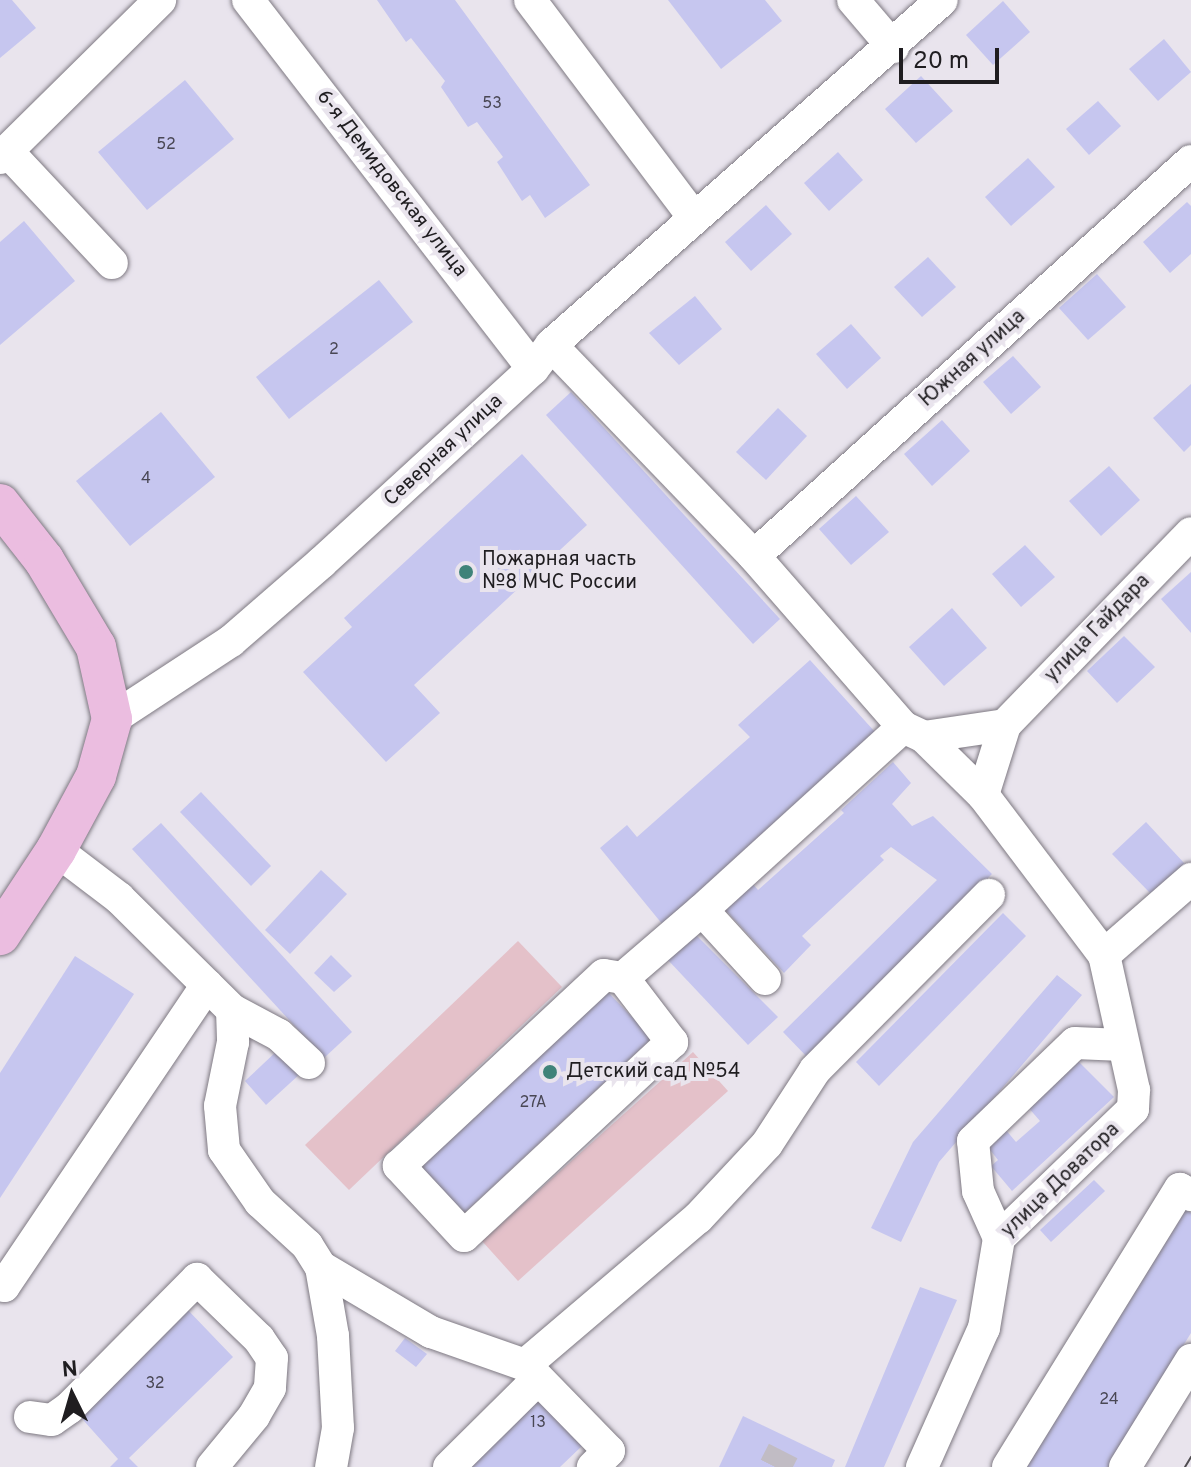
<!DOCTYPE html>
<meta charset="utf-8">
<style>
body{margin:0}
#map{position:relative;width:1191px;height:1467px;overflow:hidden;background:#e9e4ed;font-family:Overpass,sans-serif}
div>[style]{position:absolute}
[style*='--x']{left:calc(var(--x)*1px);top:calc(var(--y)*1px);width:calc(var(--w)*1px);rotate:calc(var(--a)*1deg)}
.green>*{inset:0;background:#e4c1c9}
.building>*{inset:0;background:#c6c6ef}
.minor-tunnel>*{height:32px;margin-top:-16px;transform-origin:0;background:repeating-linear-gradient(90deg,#c1bcc4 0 32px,transparent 0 48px)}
.roads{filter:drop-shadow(0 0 2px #7e7982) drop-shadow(0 0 2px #7e7982)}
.minor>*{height:32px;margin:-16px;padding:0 16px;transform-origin:16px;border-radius:16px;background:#fff}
.major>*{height:40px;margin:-20px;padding:0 20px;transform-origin:20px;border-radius:20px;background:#ebbde0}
.tram>*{height:2px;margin:-1px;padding:0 1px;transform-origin:1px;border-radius:1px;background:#4f4c50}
.dots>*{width:22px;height:22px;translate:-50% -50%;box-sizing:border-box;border:4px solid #e9e4ed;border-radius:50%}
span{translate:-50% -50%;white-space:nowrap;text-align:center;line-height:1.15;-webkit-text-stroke:8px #e9e4ed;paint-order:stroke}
.number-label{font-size:16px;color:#494754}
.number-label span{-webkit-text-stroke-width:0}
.street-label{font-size:20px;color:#1f1d20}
.poi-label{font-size:20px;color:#1f1d20}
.left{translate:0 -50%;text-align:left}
.north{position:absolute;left:32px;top:1355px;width:80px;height:80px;-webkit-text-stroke:6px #e9e4ed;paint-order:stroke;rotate:355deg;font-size:22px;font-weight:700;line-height:32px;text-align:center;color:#1f1d20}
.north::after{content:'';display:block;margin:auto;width:28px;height:36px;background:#1f1d20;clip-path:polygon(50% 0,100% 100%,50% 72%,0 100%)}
.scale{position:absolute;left:899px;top:48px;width:100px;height:36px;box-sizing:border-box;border:4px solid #1f1d20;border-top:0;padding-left:10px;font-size:24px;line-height:28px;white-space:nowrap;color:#1f1d20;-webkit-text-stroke:6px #e9e4ed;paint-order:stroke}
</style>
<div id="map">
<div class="green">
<div style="clip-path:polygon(518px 941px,562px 987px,349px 1190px,305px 1145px)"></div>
<div style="clip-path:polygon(693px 1052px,728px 1091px,518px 1281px,482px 1241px)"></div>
</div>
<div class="building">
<div style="clip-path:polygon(0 0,12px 0,36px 28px,0 58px)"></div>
<div style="clip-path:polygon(377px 0,455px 0,590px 185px,545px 218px,530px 195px,522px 201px,497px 162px,503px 157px,477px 122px,468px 127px,441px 87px,445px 81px,411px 38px,406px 42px)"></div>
<div style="clip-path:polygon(668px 0,765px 0,782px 21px,721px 69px)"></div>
<div style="clip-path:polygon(1003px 1px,1030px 32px,993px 65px,966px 35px)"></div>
<div style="clip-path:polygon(1164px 39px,1191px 72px,1158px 101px,1129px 69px)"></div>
<div style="clip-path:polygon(921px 76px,953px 111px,916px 143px,885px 109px)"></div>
<div style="clip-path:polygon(185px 80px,234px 139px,147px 210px,98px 152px)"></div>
<div style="clip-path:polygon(1098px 101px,1121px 126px,1089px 155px,1066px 129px)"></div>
<div style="clip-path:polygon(838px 152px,863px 180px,829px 211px,804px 183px)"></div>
<div style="clip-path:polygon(1028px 158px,1055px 187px,1011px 226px,985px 197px)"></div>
<div style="clip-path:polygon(1187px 202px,1191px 206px,1191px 254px,1170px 273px,1143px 242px)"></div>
<div style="clip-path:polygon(766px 205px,792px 234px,751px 271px,725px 242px)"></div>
<div style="clip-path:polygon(24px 221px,75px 281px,0 345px,0 242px)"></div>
<div style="clip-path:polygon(928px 257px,956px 287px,922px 317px,894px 287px)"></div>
<div style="clip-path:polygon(1097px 274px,1126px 307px,1088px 340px,1059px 308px)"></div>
<div style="clip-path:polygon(379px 280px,413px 322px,289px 419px,256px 377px)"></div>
<div style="clip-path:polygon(695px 296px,722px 329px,679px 365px,649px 333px)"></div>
<div style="clip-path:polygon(851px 324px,881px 358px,847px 389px,816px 354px)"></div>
<div style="clip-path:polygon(1013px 356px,1041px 387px,1011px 414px,983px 382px)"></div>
<div style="clip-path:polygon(1191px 384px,1191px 445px,1184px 452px,1153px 418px)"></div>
<div style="clip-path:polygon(571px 392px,780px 619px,753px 644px,546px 415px)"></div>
<div style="clip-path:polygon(778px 408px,807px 436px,766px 480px,736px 452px)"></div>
<div style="clip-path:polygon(161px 412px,215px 477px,130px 546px,76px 481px)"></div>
<div style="clip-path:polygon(942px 420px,970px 451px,932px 486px,904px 454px)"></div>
<div style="clip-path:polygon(522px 454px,587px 525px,414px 685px,440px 713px,386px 762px,303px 672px,352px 627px,344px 618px)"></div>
<div style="clip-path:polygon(1109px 466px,1140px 500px,1101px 536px,1069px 501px)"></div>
<div style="clip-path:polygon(856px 496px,889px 532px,851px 565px,819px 529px)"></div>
<div style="clip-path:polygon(1025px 545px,1055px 577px,1021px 607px,992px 574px)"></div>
<div style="clip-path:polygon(1191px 572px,1191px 633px,1161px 599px)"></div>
<div style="clip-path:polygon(952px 608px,987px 648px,944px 686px,909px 647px)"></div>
<div style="clip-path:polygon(1124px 636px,1155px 667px,1117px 703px,1087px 671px)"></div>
<div style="clip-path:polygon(810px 660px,875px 732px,663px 925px,600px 848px,627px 825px,637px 837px,750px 737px,738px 725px)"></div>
<div style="clip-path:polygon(893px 762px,911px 783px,892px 804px,912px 826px,933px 816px,992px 874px,808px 1058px,783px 1032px,937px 880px,891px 847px,880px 856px,884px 860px,802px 936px,811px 945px,784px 973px,718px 902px,746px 876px,758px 890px,844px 813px,841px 810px)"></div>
<div style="clip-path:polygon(201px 792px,271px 866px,251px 886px,180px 812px)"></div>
<div style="clip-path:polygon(1146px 822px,1185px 864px,1152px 895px,1112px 854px)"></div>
<div style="clip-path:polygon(161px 823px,352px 1032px,324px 1058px,132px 849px)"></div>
<div style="clip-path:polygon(321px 870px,347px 894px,290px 954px,265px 930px)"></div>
<div style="clip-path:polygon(1003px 913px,1026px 936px,879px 1086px,856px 1062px)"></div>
<div style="clip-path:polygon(695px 934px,778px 1017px,748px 1045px,667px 959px)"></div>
<div style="clip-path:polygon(331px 955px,352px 976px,334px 992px,314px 973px)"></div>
<div style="clip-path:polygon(75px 956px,134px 994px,0 1198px,0 1073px)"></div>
<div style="clip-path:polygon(1057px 975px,1082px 995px,939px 1162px,901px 1242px,871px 1228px,913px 1142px)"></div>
<div style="clip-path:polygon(604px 988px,652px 1038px,460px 1217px,416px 1168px)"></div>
<div style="clip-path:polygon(279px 1049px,301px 1073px,266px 1105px,245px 1081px)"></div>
<div style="clip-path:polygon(1078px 1061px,1114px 1097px,1012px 1191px,991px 1166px,998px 1160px,987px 1146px,1005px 1129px,1016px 1142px,1040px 1121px,1027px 1106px)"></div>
<div style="clip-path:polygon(1094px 1180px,1105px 1191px,1051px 1242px,1040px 1230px)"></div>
<div style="clip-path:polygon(1186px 1210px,1191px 1213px,1191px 1333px,1108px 1467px,1027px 1467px)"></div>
<div style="clip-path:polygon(920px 1287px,957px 1300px,884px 1467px,845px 1467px)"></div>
<div style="clip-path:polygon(185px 1307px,233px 1357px,129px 1458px,138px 1467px,110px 1467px,118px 1459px,76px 1412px)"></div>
<div style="clip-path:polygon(405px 1338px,427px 1354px,416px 1367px,395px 1351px)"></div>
<div style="clip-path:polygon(539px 1400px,582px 1446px,560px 1467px,471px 1467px)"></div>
<div style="clip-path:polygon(743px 1416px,835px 1460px,832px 1467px,719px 1467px)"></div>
</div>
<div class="minor-tunnel">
<div style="--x:775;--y:1467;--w:18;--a:-63"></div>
</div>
<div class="roads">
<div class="minor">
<div style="--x:248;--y:0;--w:466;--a:52.3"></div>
<div style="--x:530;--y:0;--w:273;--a:53"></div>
<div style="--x:853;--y:0;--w:62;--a:49.6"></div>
<div style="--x:8;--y:152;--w:152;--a:46.9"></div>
<div style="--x:0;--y:158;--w:225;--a:-44.6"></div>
<div style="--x:551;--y:345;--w:293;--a:46.1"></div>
<div style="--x:754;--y:556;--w:227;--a:48.9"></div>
<div style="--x:903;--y:727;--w:23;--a:25"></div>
<div style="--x:924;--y:737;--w:82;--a:-8.4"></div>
<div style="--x:754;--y:556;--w:589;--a:-42.11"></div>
<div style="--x:112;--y:719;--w:142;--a:-33.2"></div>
<div style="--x:231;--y:641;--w:119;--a:-40.9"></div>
<div style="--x:321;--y:563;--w:287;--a:-42.5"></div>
<div style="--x:533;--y:369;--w:30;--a:-53"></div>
<div style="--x:551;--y:345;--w:521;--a:-41.42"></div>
<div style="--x:983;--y:795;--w:73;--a:-72.6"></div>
<div style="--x:1005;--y:725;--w:267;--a:-45.9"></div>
<div style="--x:56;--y:850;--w:79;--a:37.3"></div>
<div style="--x:119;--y:898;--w:159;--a:44.7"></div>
<div style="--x:232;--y:1010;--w:32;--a:88"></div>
<div style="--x:233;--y:1042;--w:65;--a:101.5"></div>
<div style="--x:220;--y:1106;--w:44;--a:84.8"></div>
<div style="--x:224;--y:1150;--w:63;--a:55.3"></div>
<div style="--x:260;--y:1202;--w:64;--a:42.5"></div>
<div style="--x:307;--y:1245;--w:26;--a:58"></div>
<div style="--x:321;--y:1267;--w:70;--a:80.1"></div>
<div style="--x:333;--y:1336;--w:92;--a:86.9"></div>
<div style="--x:338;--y:1428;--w:40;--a:100"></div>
<div style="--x:1104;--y:955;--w:116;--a:-41.1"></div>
<div style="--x:623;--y:978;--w:81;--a:52.6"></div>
<div style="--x:672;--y:1042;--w:284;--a:137"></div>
<div style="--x:464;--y:1236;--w:96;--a:-132.9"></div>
<div style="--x:399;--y:1166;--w:280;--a:-43"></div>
<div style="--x:604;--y:975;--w:19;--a:9"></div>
<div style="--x:623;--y:978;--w:104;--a:-40.7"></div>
<div style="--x:765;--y:979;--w:93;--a:-132.4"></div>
<div style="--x:702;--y:910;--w:272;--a:-42.3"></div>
<div style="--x:232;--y:1010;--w:53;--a:28"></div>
<div style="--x:279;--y:1035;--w:41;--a:43"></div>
<div style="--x:999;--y:1238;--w:51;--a:-114.1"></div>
<div style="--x:978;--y:1191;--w:50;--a:-95.7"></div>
<div style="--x:973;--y:1141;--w:141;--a:-43.9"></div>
<div style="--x:1075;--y:1043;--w:48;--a:2.4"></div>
<div style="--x:321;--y:1267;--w:128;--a:30.6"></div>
<div style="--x:431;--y:1332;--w:100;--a:19.3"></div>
<div style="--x:525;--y:1365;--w:227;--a:-40.4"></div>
<div style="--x:698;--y:1218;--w:101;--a:-47"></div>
<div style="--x:767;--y:1144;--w:88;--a:-57"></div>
<div style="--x:815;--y:1070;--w:247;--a:-45.2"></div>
<div style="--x:0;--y:1283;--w:5;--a:37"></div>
<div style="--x:4;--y:1286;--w:363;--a:-56"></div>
<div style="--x:525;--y:1365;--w:120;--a:45.7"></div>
<div style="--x:609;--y:1451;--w:23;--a:135"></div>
<div style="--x:30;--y:1417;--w:22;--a:8"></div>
<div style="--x:52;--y:1420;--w:21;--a:-35"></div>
<div style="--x:69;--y:1408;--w:182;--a:-45.2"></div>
<div style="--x:197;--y:1279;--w:86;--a:44.1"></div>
<div style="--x:259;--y:1339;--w:23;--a:56"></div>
<div style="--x:272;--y:1358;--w:30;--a:94"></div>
<div style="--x:270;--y:1388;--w:32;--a:120"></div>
<div style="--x:254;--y:1416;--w:66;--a:129.5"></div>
<div style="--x:449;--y:1467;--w:125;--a:-44.7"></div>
<div style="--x:922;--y:1467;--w:152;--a:-66"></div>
<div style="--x:984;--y:1328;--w:91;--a:-80.5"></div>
<div style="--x:999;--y:1238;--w:186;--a:-43.9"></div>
<div style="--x:1133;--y:1109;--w:19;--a:-87"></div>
<div style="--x:1134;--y:1090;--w:138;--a:-102.5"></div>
<div style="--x:1104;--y:955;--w:201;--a:-127.1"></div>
<div style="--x:983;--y:795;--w:83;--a:-135.5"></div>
<div style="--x:1008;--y:1467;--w:327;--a:-58.3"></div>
<div style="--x:1180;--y:1189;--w:13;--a:29"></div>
<div style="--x:1125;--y:1467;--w:126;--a:-58.3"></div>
</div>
<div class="major">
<div style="--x:0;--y:504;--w:71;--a:51.8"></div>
<div style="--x:44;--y:560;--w:101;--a:59.1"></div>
<div style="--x:96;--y:647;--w:74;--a:77.5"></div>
<div style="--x:112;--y:719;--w:59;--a:105.7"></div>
<div style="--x:96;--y:776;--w:84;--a:118.4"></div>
<div style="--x:56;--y:850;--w:102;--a:123.4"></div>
</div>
</div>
<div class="tram">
<div style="--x:1185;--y:1467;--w:12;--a:-59"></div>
</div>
<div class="dots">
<div style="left:466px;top:572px;background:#3f8379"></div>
<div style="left:550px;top:1072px;background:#3f8379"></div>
</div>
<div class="number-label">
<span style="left:492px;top:104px">53</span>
<span style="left:166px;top:145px">52</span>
<span style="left:334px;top:350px">2</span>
<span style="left:146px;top:479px">4</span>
<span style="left:533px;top:1103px">27А</span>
<span style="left:155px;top:1384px">32</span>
<span style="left:1109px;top:1400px">24</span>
<span style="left:538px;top:1423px">13</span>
</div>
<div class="street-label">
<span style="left:391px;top:184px;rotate:52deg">6-я Демидовская улица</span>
<span style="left:973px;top:359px;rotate:-42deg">Южная улица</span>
<span style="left:444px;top:451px;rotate:-43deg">Северная улица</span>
<span style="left:1098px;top:629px;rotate:-46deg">улица Гайдара</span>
<span style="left:1061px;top:1181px;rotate:-44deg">улица Доватора</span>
</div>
<div class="poi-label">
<span class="left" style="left:482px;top:572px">Пожарная часть<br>№8 МЧС России</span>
<span class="left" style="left:566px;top:1072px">Детский сад №54</span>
</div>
<div class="north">N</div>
<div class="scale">20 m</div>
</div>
